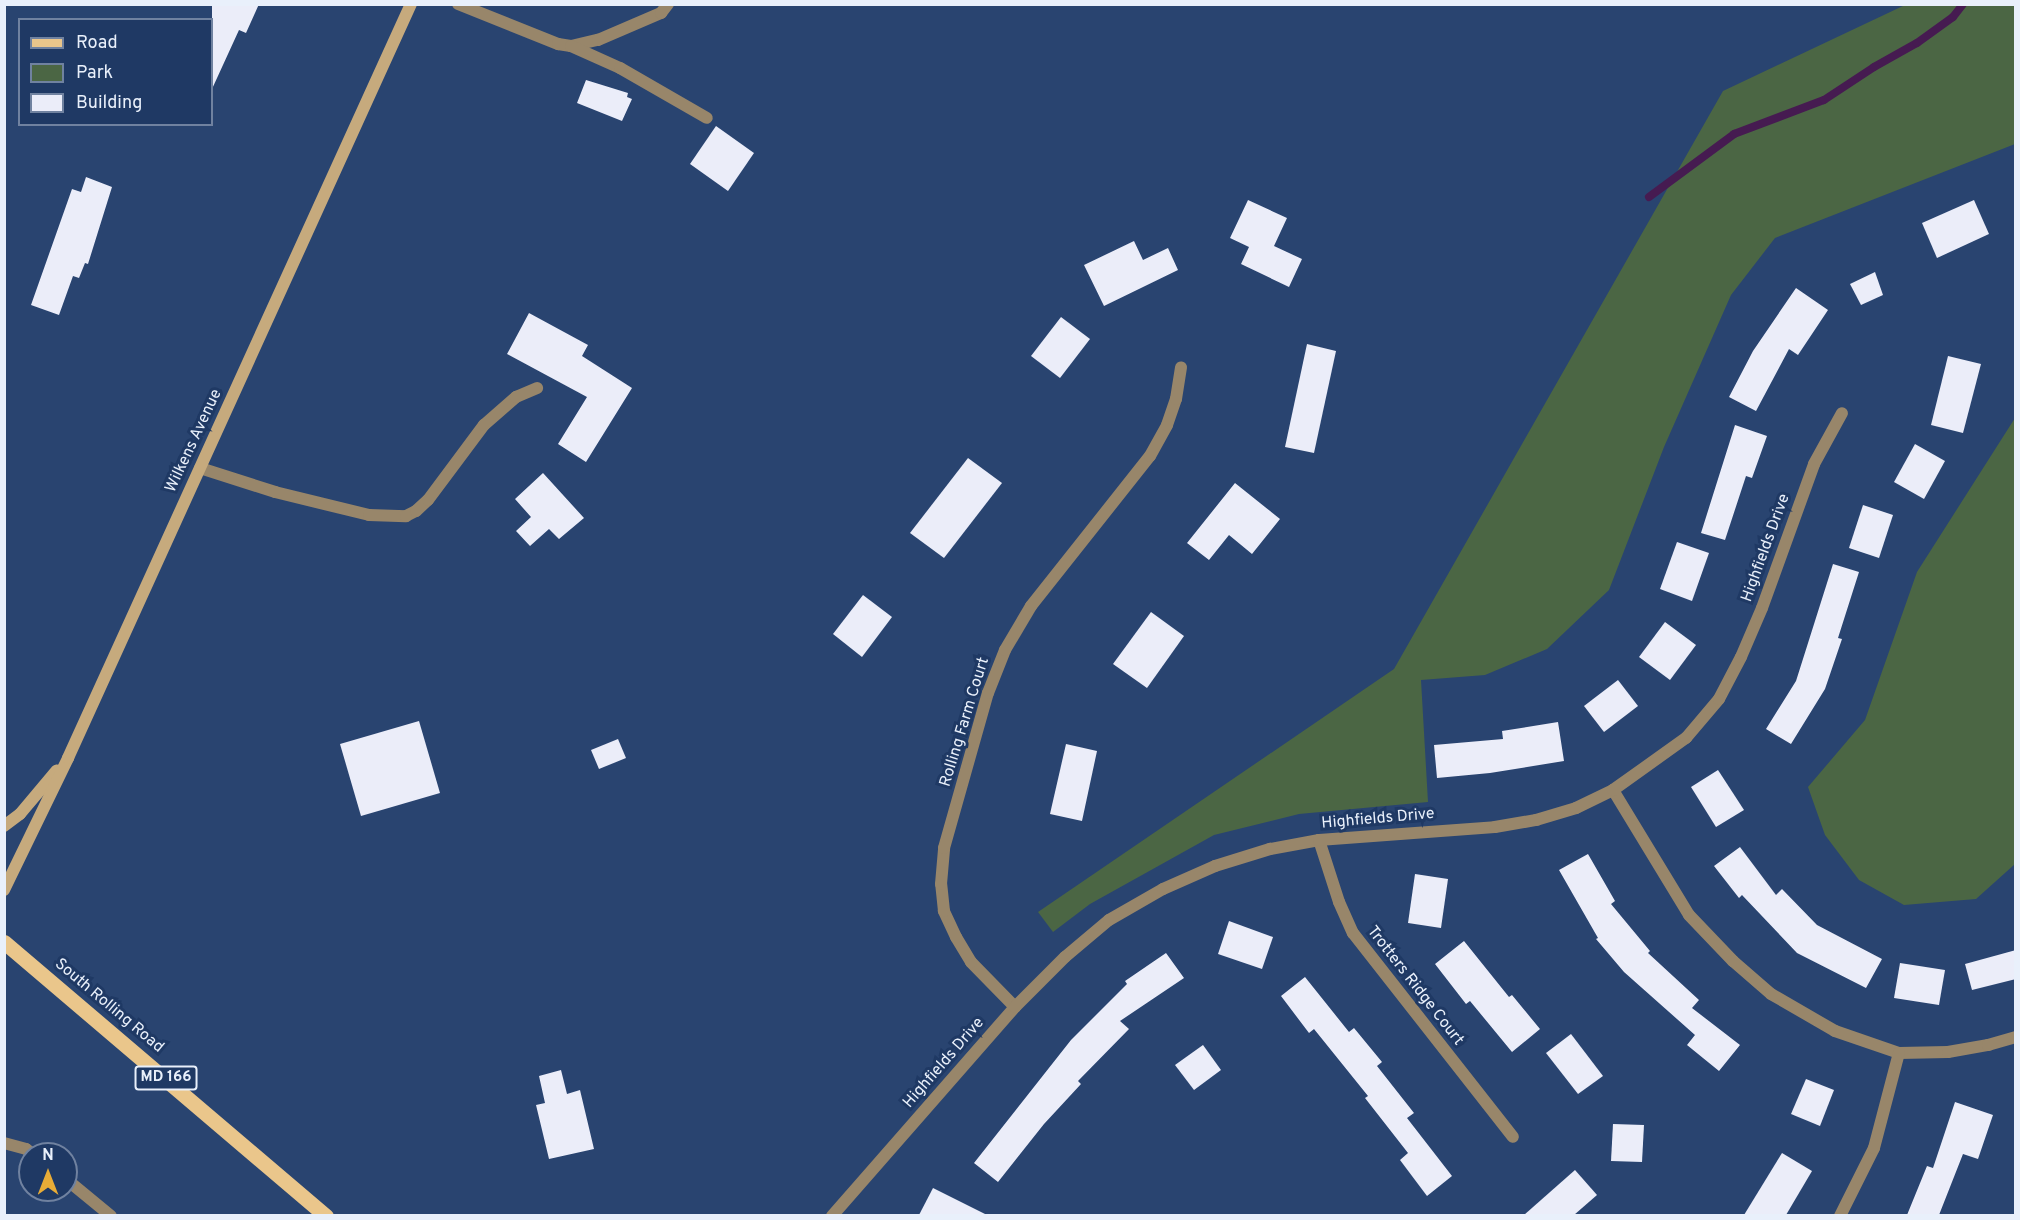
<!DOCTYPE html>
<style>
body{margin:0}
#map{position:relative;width:2020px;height:1220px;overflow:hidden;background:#294470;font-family:Overpass,sans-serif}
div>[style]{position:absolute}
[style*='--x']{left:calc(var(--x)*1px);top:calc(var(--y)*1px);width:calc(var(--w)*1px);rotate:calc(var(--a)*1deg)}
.green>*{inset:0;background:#4b6644}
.stream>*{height:8px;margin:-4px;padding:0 4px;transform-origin:4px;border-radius:4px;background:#461b51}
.building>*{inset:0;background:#ebedf9}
.service>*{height:12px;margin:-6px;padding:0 6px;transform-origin:6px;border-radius:6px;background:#98866a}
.minor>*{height:12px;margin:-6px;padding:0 6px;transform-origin:6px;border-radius:6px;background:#98866a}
.secondary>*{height:12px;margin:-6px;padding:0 6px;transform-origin:6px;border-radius:6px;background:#c6aa7d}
.primary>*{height:15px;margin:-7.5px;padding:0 7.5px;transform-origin:7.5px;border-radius:7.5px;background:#eac68b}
span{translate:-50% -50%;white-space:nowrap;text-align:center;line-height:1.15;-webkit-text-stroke:6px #1f3964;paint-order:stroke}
.shield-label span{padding:2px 4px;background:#1f3964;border:2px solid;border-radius:4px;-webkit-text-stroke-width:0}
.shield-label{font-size:15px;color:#e9f0fb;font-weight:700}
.street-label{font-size:16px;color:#e9f0fb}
.frame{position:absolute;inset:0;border:6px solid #e9f0fb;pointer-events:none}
.legend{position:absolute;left:18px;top:18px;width:195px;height:108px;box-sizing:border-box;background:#1f3964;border:2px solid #7082a0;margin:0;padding:8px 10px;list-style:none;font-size:18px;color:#e9f0fb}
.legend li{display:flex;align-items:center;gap:12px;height:30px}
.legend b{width:30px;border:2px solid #7082a0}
.north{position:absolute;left:18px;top:1142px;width:60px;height:60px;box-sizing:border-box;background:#1f3964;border:2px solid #7082a0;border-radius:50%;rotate:0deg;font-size:16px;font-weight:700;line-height:24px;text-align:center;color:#e9f0fb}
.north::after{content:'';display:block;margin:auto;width:21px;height:27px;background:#e8ac37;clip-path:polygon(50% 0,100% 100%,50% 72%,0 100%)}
</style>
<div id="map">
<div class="green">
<div style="clip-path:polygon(1905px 5px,2015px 5px,2015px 144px,1775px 238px,1731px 295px,1664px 447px,1609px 590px,1547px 649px,1485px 675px,1421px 680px,1428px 802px,1299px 814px,1214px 835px,1090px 904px,1053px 932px,1038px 912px,1394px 669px,1723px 91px)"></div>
<div style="clip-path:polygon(2015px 418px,2015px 864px,1976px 899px,1904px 905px,1859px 880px,1825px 835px,1808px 787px,1865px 720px,1917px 572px)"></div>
</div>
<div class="stream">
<div style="--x:1649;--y:197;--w:106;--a:-36.5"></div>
<div style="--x:1734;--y:134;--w:96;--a:-20.7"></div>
<div style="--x:1824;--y:100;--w:60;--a:-33.4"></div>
<div style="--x:1874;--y:67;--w:49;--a:-29.2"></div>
<div style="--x:1917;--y:43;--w:44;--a:-35.8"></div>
<div style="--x:1953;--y:17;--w:16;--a:-52"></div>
</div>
<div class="building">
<div style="clip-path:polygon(212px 4px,259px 4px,246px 33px,239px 30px,212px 89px)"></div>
<div style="clip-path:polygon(586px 80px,628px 93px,627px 97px,632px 99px,622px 121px,577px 103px)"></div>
<div style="clip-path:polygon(716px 126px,754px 153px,728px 191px,690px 164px)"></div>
<div style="clip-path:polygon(86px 177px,112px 187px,88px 264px,85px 263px,79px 278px,73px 276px,59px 315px,31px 305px,72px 189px,81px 192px)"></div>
<div style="clip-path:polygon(1248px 200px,1287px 218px,1274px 246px,1302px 259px,1289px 287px,1241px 264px,1249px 247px,1230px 238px)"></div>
<div style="clip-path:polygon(1974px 200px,1989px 234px,1937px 258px,1922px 223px)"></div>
<div style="clip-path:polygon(1134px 241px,1143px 260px,1168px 248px,1178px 270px,1104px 306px,1084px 265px)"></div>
<div style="clip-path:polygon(1875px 272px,1883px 295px,1861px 305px,1850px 284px)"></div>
<div style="clip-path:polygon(1796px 288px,1828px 310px,1798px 355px,1789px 349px,1756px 411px,1729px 397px,1753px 351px)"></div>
<div style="clip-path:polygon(529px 313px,588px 345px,582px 356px,632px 388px,586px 462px,558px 444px,587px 397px,507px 354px)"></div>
<div style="clip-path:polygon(1061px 317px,1090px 339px,1060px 378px,1031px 356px)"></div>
<div style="clip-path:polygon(1307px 344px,1336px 351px,1314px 453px,1285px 447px)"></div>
<div style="clip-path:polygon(1948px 356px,1981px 364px,1963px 433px,1931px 425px)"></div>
<div style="clip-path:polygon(1735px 425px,1767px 436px,1752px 478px,1746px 476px,1725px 540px,1701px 533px)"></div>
<div style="clip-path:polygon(1915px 444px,1945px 461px,1924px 499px,1894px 482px)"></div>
<div style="clip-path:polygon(968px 458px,1002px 483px,944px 558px,910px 533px)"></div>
<div style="clip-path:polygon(543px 473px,584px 518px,559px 539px,549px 529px,530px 546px,516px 531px,531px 517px,515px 499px)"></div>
<div style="clip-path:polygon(1235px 483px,1280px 519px,1252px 554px,1229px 535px,1209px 560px,1187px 543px)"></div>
<div style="clip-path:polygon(1863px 505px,1893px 515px,1879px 558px,1849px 548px)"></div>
<div style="clip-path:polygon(1677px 542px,1709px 553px,1692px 601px,1660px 589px)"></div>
<div style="clip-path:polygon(1833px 564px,1859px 572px,1838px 638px,1842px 639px,1825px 689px,1791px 744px,1766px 729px,1796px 681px)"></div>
<div style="clip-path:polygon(863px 595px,892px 617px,862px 657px,833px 634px)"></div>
<div style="clip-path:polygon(1151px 612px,1184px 636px,1147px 688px,1113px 664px)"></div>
<div style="clip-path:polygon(1665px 622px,1696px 645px,1670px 680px,1639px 657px)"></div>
<div style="clip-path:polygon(1618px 680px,1638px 706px,1604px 732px,1584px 706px)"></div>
<div style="clip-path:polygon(419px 721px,440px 793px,361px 816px,340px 744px)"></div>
<div style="clip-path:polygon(1558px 722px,1564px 761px,1490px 773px,1437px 778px,1434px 745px,1503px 739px,1502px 731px)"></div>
<div style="clip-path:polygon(618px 739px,626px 758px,599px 769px,591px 750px)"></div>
<div style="clip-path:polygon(1066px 744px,1097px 751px,1082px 821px,1050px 814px)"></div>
<div style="clip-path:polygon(1718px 770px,1744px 810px,1716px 827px,1691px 787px)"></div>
<div style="clip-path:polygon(1740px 847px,1776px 895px,1782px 889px,1817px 925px,1882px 959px,1866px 988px,1797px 953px,1742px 895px,1739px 898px,1714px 866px)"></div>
<div style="clip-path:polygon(1588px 854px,1615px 901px,1611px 904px,1650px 951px,1648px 953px,1699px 1000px,1692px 1008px,1740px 1045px,1719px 1071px,1687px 1045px,1695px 1035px,1624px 972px,1596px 939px,1598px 938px,1559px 870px)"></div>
<div style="clip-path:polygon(1415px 874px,1448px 879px,1441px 928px,1408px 923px)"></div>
<div style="clip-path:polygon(1229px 921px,1273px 937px,1262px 969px,1218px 954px)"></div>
<div style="clip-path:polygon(1464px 941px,1509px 997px,1512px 995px,1540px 1029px,1512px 1052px,1470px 1001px,1466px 1004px,1435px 964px)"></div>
<div style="clip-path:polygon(2016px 950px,2016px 979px,1972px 990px,1965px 964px)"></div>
<div style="clip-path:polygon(1166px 953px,1184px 978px,1120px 1021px,1129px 1029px,1078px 1081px,1081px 1084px,1044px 1124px,998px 1182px,974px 1163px,1071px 1040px,1127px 984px,1125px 981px)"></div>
<div style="clip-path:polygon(1900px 963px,1945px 970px,1939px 1005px,1894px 998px)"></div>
<div style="clip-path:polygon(1305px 977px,1349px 1032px,1354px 1028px,1382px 1062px,1377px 1066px,1414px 1113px,1407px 1118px,1452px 1176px,1427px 1196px,1400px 1160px,1408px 1153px,1365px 1098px,1368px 1096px,1314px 1029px,1309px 1033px,1281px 996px)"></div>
<div style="clip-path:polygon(1571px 1034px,1603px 1076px,1578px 1094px,1546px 1053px)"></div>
<div style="clip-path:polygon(1203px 1045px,1221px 1070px,1194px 1090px,1175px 1065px)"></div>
<div style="clip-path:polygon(561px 1070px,567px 1094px,580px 1090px,594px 1149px,549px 1159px,536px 1105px,545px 1103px,539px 1076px)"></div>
<div style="clip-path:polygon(1806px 1079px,1834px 1090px,1820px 1126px,1791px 1114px)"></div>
<div style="clip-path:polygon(1955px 1102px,1993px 1115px,1978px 1159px,1963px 1154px,1939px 1215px,1907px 1215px,1927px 1166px,1933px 1168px)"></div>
<div style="clip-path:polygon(1613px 1124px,1644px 1125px,1642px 1162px,1611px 1161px)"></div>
<div style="clip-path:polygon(1782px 1153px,1812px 1171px,1786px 1215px,1744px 1215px)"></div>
<div style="clip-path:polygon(1575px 1170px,1597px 1195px,1574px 1215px,1524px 1215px)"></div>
<div style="clip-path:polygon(933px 1188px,987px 1215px,919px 1215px)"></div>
</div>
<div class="service">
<div style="--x:458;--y:4;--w:108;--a:21.8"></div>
<div style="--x:558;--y:44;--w:13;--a:9"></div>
<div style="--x:571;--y:46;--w:28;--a:-13"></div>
<div style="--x:598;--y:40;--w:69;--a:-23.2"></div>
<div style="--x:661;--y:13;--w:11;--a:-52"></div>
<div style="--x:571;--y:46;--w:54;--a:24.2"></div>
<div style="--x:620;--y:68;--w:100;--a:29.9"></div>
<div style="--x:200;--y:468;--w:79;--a:17.7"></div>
<div style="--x:275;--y:492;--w:97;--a:13.7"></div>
<div style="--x:369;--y:515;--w:37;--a:2"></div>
<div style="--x:406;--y:516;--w:11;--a:-27"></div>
<div style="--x:416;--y:511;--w:16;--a:-43"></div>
<div style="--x:428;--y:500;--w:94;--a:-53.3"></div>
<div style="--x:484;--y:425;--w:43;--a:-41.2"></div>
<div style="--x:516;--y:397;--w:23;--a:-23"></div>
<div style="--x:4;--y:1143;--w:23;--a:15"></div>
<div style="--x:26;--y:1149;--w:9;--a:36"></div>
<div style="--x:66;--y:1179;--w:58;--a:39.4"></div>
</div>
<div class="minor">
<div style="--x:1613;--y:790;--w:146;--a:58.7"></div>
<div style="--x:1689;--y:915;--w:64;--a:46.3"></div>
<div style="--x:1733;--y:961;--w:50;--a:41"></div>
<div style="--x:1771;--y:994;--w:74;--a:30"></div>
<div style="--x:1835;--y:1031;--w:68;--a:19"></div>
<div style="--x:1899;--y:1053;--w:49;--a:-1.2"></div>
<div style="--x:1948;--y:1052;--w:41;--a:-9.9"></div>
<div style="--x:1988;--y:1045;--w:29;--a:-16"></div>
<div style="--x:1319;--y:840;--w:65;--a:72.1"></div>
<div style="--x:1339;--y:902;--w:34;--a:66"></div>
<div style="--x:1353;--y:933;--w:259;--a:51.9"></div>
<div style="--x:1015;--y:1007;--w:63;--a:-134.4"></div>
<div style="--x:971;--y:962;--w:29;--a:-121"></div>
<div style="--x:956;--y:937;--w:29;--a:-115"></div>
<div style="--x:944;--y:911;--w:27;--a:-96"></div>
<div style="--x:941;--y:884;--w:36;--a:-85"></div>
<div style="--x:944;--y:848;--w:161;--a:-74.2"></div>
<div style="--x:988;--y:693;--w:46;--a:-68.4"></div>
<div style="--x:1005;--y:650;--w:51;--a:-59.4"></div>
<div style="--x:1031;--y:606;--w:191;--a:-51.6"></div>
<div style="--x:1150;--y:456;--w:35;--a:-61"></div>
<div style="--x:1167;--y:425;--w:28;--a:-71"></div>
<div style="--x:1176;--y:399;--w:32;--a:-81"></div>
<div style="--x:832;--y:1216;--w:278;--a:-48.8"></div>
<div style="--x:1015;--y:1007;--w:71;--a:-45"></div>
<div style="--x:1065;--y:957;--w:57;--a:-40.1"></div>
<div style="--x:1109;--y:920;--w:62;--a:-29.9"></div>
<div style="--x:1163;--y:889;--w:57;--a:-23.9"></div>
<div style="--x:1215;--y:866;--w:58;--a:-17.2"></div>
<div style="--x:1270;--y:849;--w:50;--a:-10.4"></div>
<div style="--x:1319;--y:840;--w:176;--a:-4.2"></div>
<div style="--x:1495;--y:827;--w:42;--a:-9.7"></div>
<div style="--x:1536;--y:820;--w:42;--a:-16.7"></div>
<div style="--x:1576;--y:808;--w:41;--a:-25.9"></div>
<div style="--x:1613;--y:790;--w:90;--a:-35.5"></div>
<div style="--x:1686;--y:738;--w:51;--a:-49.8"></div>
<div style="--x:1719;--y:699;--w:47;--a:-62.4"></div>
<div style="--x:1741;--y:657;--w:53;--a:-66.8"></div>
<div style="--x:1762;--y:608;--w:153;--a:-70.1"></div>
<div style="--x:1814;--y:464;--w:58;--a:-61.2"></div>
<div style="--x:1840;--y:1216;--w:76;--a:-63.4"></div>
<div style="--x:1874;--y:1148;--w:98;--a:-75.3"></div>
</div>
<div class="secondary">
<div style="--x:4;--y:826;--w:20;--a:-37"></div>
<div style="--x:20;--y:814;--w:57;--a:-49.9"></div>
<div style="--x:4;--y:890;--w:147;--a:-64.1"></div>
<div style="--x:68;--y:758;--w:828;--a:-65.54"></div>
</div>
<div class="primary">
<div style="--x:4;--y:942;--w:423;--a:40.4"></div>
</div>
<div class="shield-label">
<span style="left:166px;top:1078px">MD 166</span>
</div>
<div class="street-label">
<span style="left:194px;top:441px;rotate:-65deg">Wilkens Avenue</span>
<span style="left:1766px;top:548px;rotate:-70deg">Highfields Drive</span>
<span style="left:965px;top:722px;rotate:-73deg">Rolling Farm Court</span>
<span style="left:1378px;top:819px;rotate:-5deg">Highfields Drive</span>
<span style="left:1415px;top:986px;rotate:52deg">Trotters Ridge Court</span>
<span style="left:109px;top:1006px;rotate:40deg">South Rolling Road</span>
<span style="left:944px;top:1063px;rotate:-49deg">Highfields Drive</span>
</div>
<div class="frame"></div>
<ul class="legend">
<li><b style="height:8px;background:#eac68b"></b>Road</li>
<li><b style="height:16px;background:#4b6644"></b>Park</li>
<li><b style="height:16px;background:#ebedf9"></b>Building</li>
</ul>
<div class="north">N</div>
</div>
